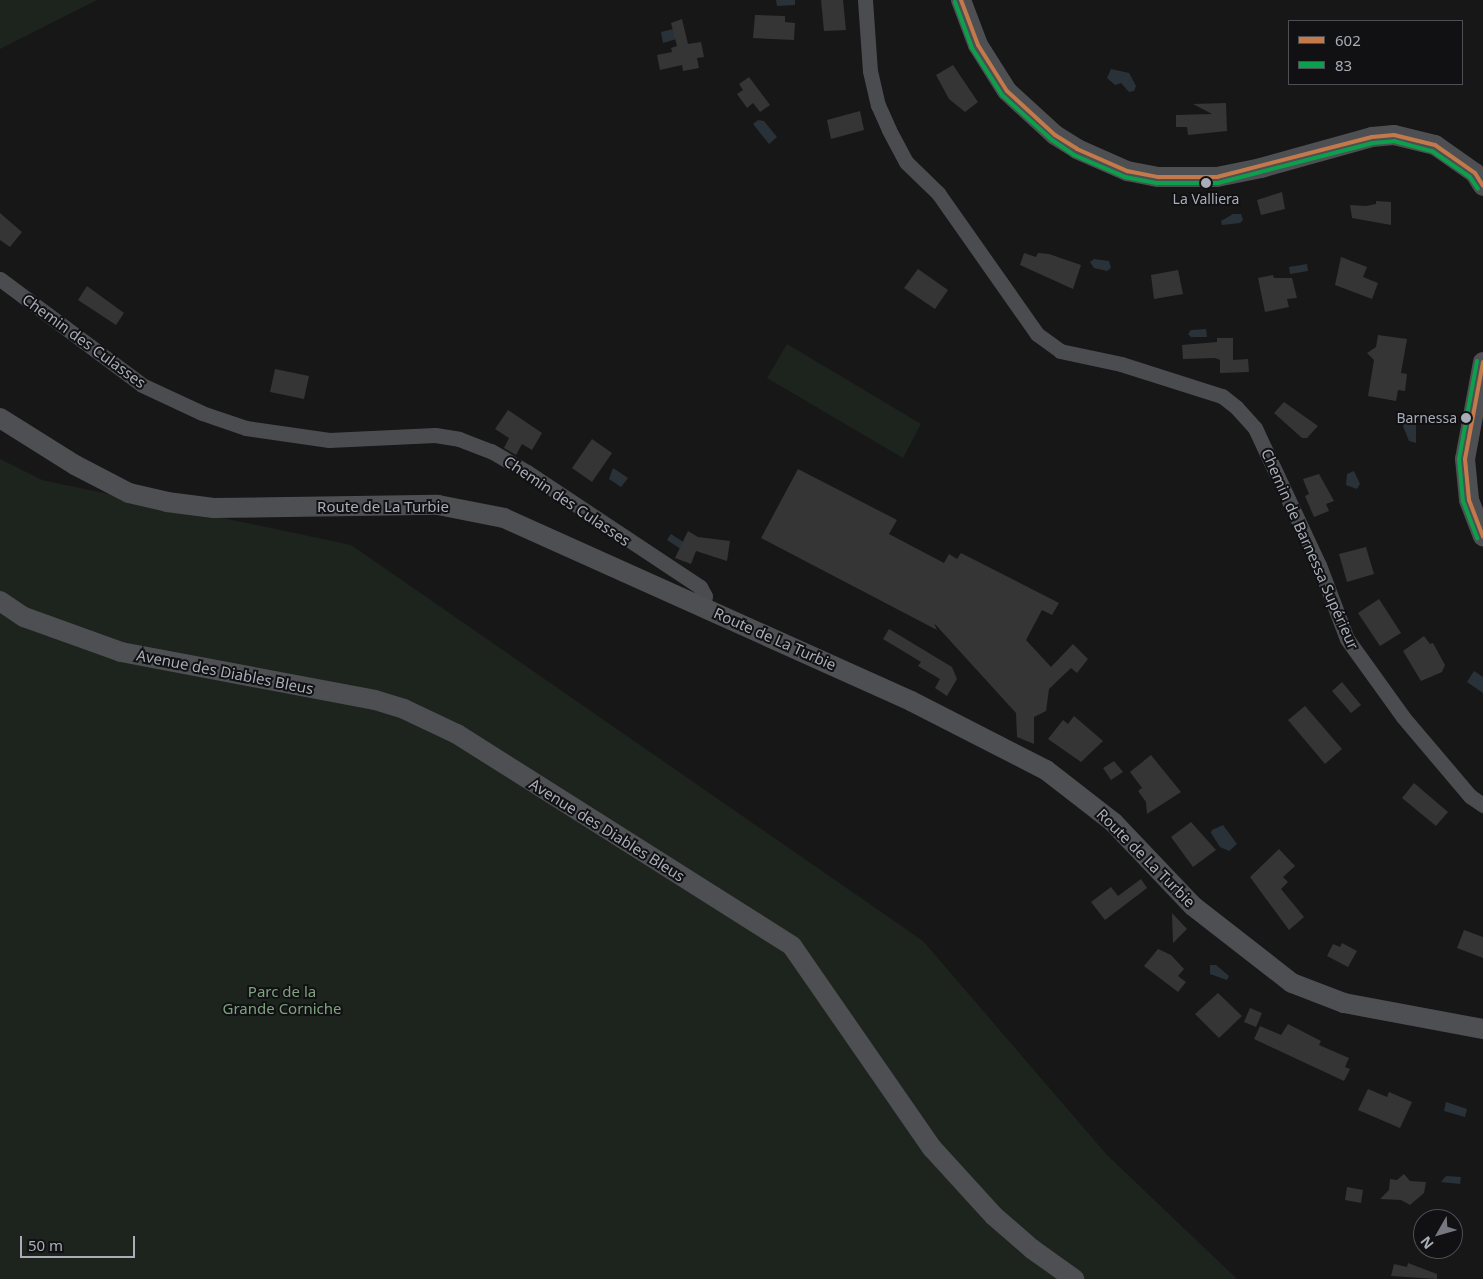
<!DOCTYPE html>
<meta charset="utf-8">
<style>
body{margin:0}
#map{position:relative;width:1483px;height:1279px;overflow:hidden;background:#171717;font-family:"Noto Sans",sans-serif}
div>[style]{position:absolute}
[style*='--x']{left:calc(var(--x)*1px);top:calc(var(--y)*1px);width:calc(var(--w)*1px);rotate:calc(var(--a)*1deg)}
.green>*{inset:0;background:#1d241e}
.water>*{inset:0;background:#2a3239}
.building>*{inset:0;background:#353536}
.minor>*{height:15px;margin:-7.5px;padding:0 7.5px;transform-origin:7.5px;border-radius:7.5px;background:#4b4c50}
.major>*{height:20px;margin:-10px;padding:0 10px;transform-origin:10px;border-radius:10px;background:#4d4f52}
.bus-1>*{height:4px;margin:-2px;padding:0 2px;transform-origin:2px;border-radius:2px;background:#c4794b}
.bus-2>*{height:4px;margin:-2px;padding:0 2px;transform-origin:2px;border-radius:2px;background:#0da04c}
.dots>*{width:14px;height:14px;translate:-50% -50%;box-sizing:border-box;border:2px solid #111113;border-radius:50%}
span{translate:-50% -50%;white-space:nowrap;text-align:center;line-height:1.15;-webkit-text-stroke:4px #111113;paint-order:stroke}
.bus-label{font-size:14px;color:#a8adb8}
.right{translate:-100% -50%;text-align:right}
.street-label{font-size:15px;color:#a8adb8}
.park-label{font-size:15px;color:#7fa381}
.legend{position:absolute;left:1288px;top:20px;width:175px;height:65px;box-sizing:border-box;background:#111113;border:1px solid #4d4f55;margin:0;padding:6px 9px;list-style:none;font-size:15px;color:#a8adb8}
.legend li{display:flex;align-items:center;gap:10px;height:25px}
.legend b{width:25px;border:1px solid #4d4f55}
.north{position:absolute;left:1413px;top:1209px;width:50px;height:50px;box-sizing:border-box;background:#111113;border:1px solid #4d4f55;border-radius:50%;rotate:232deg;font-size:14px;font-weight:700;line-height:20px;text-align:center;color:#a8adb8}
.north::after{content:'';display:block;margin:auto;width:18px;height:22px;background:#757880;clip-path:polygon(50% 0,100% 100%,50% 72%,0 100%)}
.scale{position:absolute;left:20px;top:1236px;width:115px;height:22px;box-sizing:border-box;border:2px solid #a8adb8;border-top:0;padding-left:6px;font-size:15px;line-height:18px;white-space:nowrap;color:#a8adb8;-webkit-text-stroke:4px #111113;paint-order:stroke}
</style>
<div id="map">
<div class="green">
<div style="clip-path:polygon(0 0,97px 0,0 49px)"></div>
<div style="clip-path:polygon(787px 344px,921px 424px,903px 458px,767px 378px)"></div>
<div style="clip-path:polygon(0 459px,42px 480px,351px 545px,923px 941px,1107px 1155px,1237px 1279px,0 1279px)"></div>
</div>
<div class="water">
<div style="clip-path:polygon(776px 0,795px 0,795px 5px,777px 6px)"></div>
<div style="clip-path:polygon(681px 27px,683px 37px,663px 43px,661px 32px)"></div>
<div style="clip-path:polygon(1111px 69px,1129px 73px,1136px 86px,1134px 91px,1129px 92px,1121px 83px,1115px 85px,1107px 78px)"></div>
<div style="clip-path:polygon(758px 120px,764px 121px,777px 137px,769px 144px,753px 124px)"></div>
<div style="clip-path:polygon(1233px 214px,1241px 214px,1243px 220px,1240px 223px,1222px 225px,1221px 221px)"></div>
<div style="clip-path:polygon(1094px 259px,1109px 261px,1111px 268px,1107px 271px,1094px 268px,1090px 262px)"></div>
<div style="clip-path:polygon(1307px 264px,1308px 271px,1290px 274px,1289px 267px)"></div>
<div style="clip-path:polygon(1206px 329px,1207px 337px,1191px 337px,1188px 334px,1191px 330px)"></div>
<div style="clip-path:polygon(1408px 418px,1416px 423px,1416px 443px,1409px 441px,1403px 426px)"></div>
<div style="clip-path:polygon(613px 468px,628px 478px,621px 487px,609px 479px)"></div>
<div style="clip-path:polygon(1354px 471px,1360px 484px,1357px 489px,1346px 485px,1347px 474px)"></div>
<div style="clip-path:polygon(671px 534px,688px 545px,684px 551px,667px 540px)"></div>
<div style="clip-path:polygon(1474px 671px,1483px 677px,1483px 693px,1467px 682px)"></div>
<div style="clip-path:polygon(1223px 825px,1237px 844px,1229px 851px,1220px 847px,1211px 833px,1212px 830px)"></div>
<div style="clip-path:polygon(1210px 965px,1216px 965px,1229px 976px,1227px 980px,1210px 974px)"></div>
<div style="clip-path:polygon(1446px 1102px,1467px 1109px,1465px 1117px,1444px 1111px)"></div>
<div style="clip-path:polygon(1446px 1176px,1461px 1177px,1460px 1184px,1441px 1182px)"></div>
</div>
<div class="building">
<div style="clip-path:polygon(821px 0,843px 0,846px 30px,824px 31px)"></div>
<div style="clip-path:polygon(755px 15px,785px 16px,785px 22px,795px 23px,794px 40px,753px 38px)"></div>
<div style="clip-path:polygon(682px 19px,688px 44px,701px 42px,704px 57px,697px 58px,699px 68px,683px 71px,682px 65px,660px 70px,657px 55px,672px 52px,671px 48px,677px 46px,671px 23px)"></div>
<div style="clip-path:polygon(953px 65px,978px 102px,965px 112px,949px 99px,936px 75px)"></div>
<div style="clip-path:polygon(749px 77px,770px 105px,760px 112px,753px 103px,747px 108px,737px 94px,743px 90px,739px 84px)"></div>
<div style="clip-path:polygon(1226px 103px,1227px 131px,1188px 135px,1187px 127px,1176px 127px,1176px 115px,1212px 114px,1193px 104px)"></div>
<div style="clip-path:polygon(860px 111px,864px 130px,831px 139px,827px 120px)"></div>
<div style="clip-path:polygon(1282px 192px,1285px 209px,1261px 215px,1257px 200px)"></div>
<div style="clip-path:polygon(1376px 201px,1391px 202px,1391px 225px,1352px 218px,1350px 205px,1366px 206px,1376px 204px)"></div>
<div style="clip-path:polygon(0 213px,22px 232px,10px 247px,0 240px)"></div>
<div style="clip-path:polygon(1024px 253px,1036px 257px,1038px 253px,1049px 254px,1081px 265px,1073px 289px,1020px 265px)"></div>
<div style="clip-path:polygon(1341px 257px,1367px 267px,1363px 277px,1378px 283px,1372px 299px,1335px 285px)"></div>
<div style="clip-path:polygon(918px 269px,948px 290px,935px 309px,904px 288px)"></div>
<div style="clip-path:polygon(1178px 270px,1183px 294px,1154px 299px,1151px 275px)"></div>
<div style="clip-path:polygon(1273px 275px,1274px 278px,1292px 278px,1297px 298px,1287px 299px,1289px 307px,1265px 312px,1258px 278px)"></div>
<div style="clip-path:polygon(87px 286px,124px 313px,116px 325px,78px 300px)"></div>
<div style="clip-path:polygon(1378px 335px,1407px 339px,1401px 373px,1407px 374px,1405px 391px,1398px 390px,1396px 401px,1368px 396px,1374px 360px,1367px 353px,1376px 347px)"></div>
<div style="clip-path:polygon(1217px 338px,1233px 338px,1233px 360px,1248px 359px,1249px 372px,1220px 373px,1220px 360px,1215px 358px,1183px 359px,1182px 345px,1217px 342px)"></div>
<div style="clip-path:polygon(275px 369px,309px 376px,304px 399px,270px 392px)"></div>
<div style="clip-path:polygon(1284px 402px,1318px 426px,1307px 438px,1302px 438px,1274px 413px)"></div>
<div style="clip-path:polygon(508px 410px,542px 433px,532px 450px,522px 444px,516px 455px,504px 448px,509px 438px,495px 429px)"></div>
<div style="clip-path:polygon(592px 439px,612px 453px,592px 482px,572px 468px)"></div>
<div style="clip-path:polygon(798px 469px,897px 520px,889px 534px,944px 563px,949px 554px,957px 559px,961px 553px,1059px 603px,1052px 615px,1042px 610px,1026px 640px,1051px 667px,1073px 644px,1088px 659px,1077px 673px,1071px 668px,1049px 689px,1046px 711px,1034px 717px,1034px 744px,1017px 737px,1016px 713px,934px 623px,937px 630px,761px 538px)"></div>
<div style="clip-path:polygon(1319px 474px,1334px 501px,1326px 504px,1329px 511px,1314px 517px,1305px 496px,1309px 494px,1303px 479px)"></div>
<div style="clip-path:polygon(688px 531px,698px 537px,730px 541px,727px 561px,696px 551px,691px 564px,675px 558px)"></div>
<div style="clip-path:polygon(1366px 547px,1374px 574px,1347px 582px,1339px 554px)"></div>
<div style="clip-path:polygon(1379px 599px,1401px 633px,1380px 646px,1358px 613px)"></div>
<div style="clip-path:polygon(889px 629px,952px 667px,957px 679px,947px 696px,935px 688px,940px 679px,918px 666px,921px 662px,883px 639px)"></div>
<div style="clip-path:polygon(1424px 636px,1430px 644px,1433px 643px,1445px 665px,1442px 672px,1421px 681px,1403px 651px)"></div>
<div style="clip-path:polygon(1342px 682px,1361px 705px,1351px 713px,1332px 691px)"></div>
<div style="clip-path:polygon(1305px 706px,1342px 749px,1325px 764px,1288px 720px)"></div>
<div style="clip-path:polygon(1074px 716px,1103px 741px,1081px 762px,1048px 739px,1063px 720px,1068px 724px)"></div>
<div style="clip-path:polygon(1151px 755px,1181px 792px,1147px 814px,1146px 802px,1138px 791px,1142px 788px,1130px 772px)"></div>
<div style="clip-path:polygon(1114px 761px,1123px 772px,1111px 780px,1103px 768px)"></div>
<div style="clip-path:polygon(1414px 783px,1448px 812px,1436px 826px,1402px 798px)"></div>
<div style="clip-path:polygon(1191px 822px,1216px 850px,1193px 867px,1171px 837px)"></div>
<div style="clip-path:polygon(1279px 849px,1295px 866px,1283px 877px,1288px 882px,1281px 889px,1304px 917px,1289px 930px,1250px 877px)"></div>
<div style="clip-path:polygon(1141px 879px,1147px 888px,1105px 920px,1091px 902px,1111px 887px,1118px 896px)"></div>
<div style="clip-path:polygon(1172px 913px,1187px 929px,1173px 943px)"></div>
<div style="clip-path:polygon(1464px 930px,1483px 937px,1483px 958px,1457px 948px)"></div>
<div style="clip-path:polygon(1342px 943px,1357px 951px,1348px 967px,1327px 956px,1333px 944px,1340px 947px)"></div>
<div style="clip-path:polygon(1158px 949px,1171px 955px,1184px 969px,1178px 976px,1186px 982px,1178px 992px,1144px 966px)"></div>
<div style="clip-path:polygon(1218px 993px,1242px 1016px,1219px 1038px,1195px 1014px)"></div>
<div style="clip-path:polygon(1250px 1008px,1262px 1013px,1256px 1027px,1244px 1022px)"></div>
<div style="clip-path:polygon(1288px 1024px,1321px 1041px,1319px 1045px,1349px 1058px,1345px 1067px,1350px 1069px,1344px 1081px,1254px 1039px,1260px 1026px,1281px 1035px)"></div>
<div style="clip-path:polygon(1368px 1089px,1387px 1097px,1389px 1092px,1412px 1102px,1400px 1128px,1358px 1110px)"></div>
<div style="clip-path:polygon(1404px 1174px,1410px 1181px,1426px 1182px,1424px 1193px,1410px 1205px,1401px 1200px,1380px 1199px,1389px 1190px,1390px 1179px,1397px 1180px)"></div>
<div style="clip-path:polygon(1347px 1187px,1363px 1190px,1361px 1203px,1345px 1200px)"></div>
<div style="clip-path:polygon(1408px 1263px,1437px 1274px,1437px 1279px,1391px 1276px,1394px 1264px,1407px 1267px)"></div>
</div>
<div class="minor">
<div style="--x:865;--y:0;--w:71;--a:86"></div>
<div style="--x:870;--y:71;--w:35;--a:77"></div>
<div style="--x:878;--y:105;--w:27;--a:66"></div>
<div style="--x:889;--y:130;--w:36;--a:62"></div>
<div style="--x:906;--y:162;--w:45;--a:44.1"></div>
<div style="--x:938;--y:193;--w:172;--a:54.9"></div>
<div style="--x:1037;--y:334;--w:29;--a:36"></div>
<div style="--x:1060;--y:351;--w:62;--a:12"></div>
<div style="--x:1121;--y:364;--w:106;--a:17.6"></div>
<div style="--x:1222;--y:396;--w:18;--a:38"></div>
<div style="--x:1236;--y:407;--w:28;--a:48"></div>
<div style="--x:1255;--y:428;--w:151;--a:65"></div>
<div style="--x:1319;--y:565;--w:79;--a:69.3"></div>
<div style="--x:1347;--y:639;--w:96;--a:54.3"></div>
<div style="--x:1403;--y:717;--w:104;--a:49.7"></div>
<div style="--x:1470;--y:796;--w:16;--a:35"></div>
<div style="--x:0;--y:279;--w:177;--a:36.7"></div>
<div style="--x:142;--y:385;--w:66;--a:25"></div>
<div style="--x:202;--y:413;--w:46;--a:18.8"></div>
<div style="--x:246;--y:428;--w:84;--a:8.2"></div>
<div style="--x:329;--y:440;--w:106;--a:-2.7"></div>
<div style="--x:435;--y:435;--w:24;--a:9"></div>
<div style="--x:459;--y:439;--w:34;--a:21"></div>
<div style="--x:491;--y:451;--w:42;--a:30.3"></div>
<div style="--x:527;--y:472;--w:208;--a:33.6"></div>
<div style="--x:700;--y:587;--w:10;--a:61"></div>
<div style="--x:705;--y:596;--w:11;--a:100"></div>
</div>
<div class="major">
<div style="--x:961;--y:0;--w:48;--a:69.3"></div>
<div style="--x:978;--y:45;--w:54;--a:57.8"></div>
<div style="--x:1007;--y:91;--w:65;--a:42.5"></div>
<div style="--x:1055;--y:135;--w:26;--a:32"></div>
<div style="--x:1077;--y:149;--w:55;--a:23.7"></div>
<div style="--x:1127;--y:171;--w:32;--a:11"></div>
<div style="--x:1158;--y:177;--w:59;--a:0"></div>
<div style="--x:1217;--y:177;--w:45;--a:-11.6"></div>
<div style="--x:1261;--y:168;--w:115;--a:-15.6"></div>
<div style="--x:1372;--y:137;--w:22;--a:-5"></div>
<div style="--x:1394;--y:135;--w:42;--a:13.7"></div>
<div style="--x:1435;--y:145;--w:49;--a:35"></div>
<div style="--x:1475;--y:173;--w:15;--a:58"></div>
<div style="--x:1483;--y:362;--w:99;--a:100.5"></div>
<div style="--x:1465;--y:459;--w:41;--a:84.4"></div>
<div style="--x:1469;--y:500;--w:39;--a:69"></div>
<div style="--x:0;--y:418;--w:89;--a:32.1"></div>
<div style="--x:75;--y:465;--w:61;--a:27.4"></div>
<div style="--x:129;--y:493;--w:39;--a:13"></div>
<div style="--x:167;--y:502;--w:47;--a:7.3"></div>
<div style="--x:214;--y:508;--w:224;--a:-0.8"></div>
<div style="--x:438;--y:505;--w:67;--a:11.1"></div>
<div style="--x:504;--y:518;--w:446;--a:24.2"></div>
<div style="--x:911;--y:701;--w:152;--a:27.1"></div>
<div style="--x:1046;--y:770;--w:85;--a:37.8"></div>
<div style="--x:1113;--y:822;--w:116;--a:46.4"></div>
<div style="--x:1193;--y:906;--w:125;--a:37.9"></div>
<div style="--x:1292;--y:983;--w:56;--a:21"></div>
<div style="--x:1344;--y:1003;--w:141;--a:10.6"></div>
<div style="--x:0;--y:601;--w:29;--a:34"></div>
<div style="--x:24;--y:617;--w:103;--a:19.8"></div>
<div style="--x:121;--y:652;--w:258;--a:10.7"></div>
<div style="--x:375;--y:700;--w:30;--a:17"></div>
<div style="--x:404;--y:709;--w:59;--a:25.3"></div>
<div style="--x:457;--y:734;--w:396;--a:32.3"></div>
<div style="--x:792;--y:946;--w:246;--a:55.3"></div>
<div style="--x:932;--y:1148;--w:92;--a:47.6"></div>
<div style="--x:994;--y:1216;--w:50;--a:41"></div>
<div style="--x:1032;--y:1249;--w:52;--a:35.5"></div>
</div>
<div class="bus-1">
<div style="--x:961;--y:0;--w:48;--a:69.3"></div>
<div style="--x:978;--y:45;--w:54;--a:57.8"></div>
<div style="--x:1007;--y:91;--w:65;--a:42.5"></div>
<div style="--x:1055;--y:135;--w:26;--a:32"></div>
<div style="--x:1077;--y:149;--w:55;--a:23.7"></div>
<div style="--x:1127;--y:171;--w:32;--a:11"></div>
<div style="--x:1158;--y:177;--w:59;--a:0"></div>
<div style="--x:1217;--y:177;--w:160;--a:-14.5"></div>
<div style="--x:1372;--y:137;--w:22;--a:-5"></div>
<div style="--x:1394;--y:135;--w:42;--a:13.7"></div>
<div style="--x:1435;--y:145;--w:49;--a:35"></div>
<div style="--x:1475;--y:173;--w:15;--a:58"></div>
<div style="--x:1483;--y:362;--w:99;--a:100.5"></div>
<div style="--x:1465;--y:459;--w:41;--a:84.4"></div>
<div style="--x:1469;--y:500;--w:39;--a:69"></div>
</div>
<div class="bus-2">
<div style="--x:955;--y:2;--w:49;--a:69.7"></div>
<div style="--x:972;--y:48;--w:56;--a:57.4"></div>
<div style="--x:1002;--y:95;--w:67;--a:42"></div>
<div style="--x:1052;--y:140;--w:27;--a:34"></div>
<div style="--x:1074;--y:155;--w:56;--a:23.3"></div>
<div style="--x:1125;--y:177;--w:33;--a:11"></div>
<div style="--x:1157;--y:183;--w:61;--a:0"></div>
<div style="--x:1218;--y:183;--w:160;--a:-14.5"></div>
<div style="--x:1373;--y:143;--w:21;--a:-5"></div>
<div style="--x:1394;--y:141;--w:39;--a:15"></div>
<div style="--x:1432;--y:151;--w:46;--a:34.4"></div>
<div style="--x:1470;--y:177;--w:14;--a:56"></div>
<div style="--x:1477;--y:361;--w:100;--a:100.4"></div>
<div style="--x:1459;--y:459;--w:42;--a:84.6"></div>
<div style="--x:1463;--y:501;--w:40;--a:69"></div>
</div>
<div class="dots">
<div style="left:1206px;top:183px;background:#a8adb8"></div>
<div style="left:1466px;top:418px;background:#a8adb8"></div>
</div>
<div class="bus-label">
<span style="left:1206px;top:199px">La Valliera</span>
<span class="right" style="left:1457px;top:418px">Barnessa</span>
</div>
<div class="street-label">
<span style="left:84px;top:341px;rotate:36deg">Chemin des Culasses</span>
<span style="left:567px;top:501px;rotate:34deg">Chemin des Culasses</span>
<span style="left:383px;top:507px">Route de La Turbie</span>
<span style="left:1310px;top:549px;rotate:66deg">Chemin de Barnessa Supérieur</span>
<span style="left:775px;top:639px;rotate:24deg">Route de La Turbie</span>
<span style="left:225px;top:672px;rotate:11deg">Avenue des Diables Bleus</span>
<span style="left:607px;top:830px;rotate:32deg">Avenue des Diables Bleus</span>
<span style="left:1146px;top:858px;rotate:45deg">Route de La Turbie</span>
</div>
<div class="park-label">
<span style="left:282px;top:1000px">Parc de la<br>Grande Corniche</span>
</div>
<ul class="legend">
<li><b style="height:6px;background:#c4794b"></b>602</li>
<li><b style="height:6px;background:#0da04c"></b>83</li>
</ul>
<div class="north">N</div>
<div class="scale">50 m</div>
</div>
